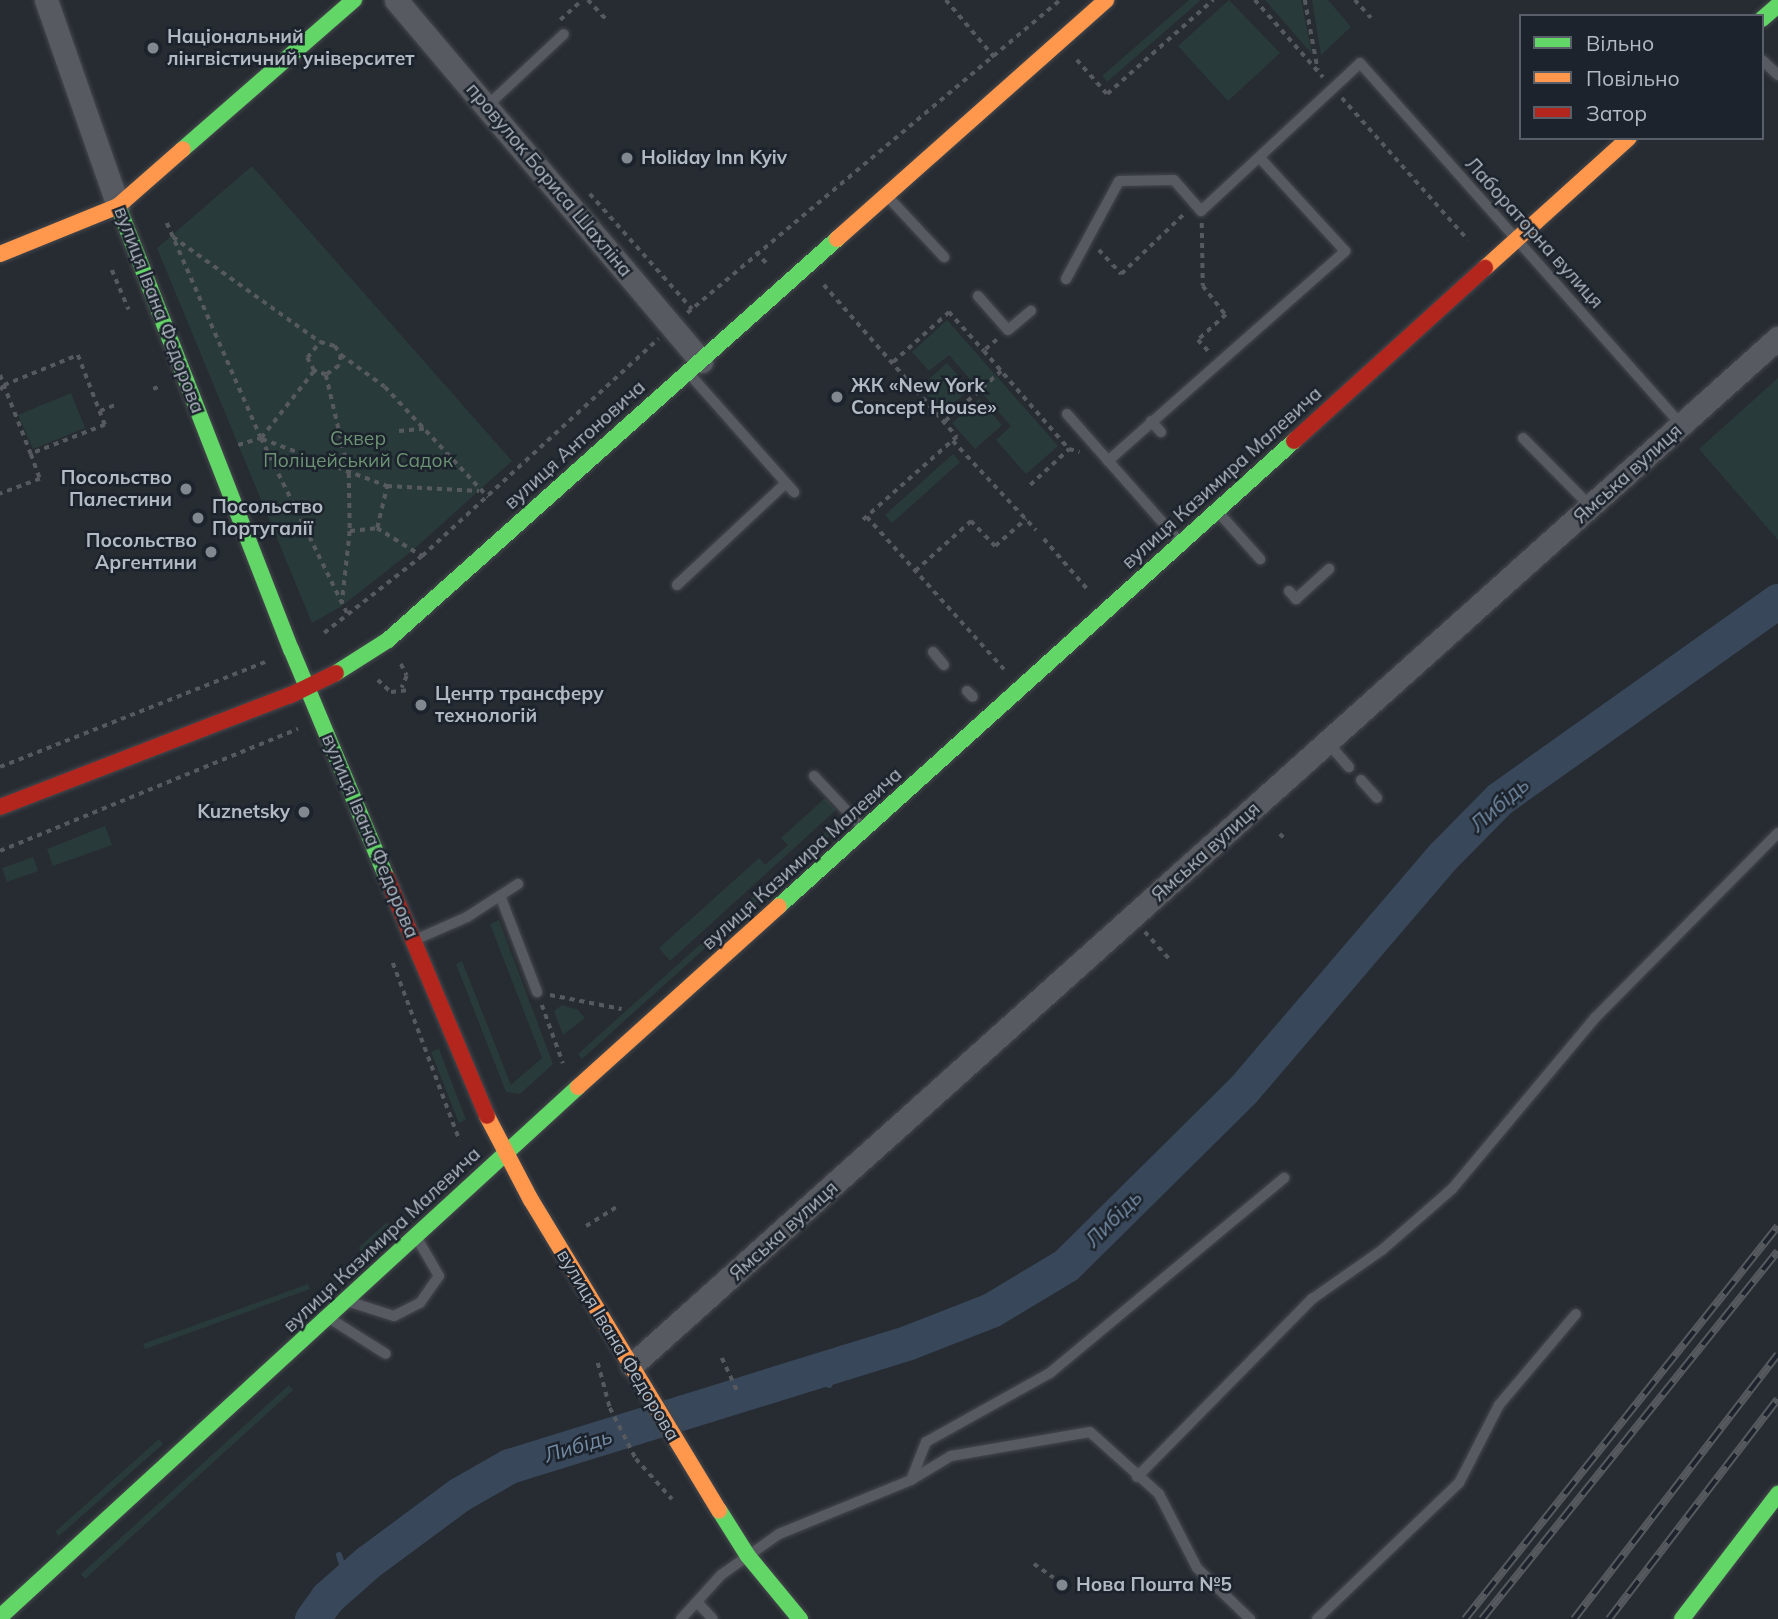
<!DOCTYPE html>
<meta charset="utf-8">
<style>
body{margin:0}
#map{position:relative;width:1778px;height:1619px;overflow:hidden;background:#272c32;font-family:Mulish,sans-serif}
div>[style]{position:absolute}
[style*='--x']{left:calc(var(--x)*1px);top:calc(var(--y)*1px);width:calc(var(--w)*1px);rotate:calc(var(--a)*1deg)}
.green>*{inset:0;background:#293a3a}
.stream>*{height:6px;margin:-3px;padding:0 3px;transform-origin:3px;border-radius:3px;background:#38485a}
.river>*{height:35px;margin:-17.5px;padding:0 17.5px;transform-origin:17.5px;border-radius:17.5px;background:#38485a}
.path>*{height:3.5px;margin-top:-1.75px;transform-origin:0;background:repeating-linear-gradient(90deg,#565a5e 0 5px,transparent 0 10px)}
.roads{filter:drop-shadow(0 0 2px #45484d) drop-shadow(0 0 2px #45484d)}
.lane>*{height:10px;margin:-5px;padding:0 5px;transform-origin:5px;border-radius:5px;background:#575a60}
.street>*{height:23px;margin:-11.5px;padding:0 11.5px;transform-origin:11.5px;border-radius:11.5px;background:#575a60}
.fast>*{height:16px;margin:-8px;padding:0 8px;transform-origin:8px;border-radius:8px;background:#63d668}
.slow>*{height:16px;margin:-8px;padding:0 8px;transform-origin:8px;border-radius:8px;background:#ff974d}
.jam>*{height:16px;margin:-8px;padding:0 8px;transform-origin:8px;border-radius:8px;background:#b3261e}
.rail>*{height:8px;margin-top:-4px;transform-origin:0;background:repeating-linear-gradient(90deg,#1c232c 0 16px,#565a5e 0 32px);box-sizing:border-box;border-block:2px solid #565a5e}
.dots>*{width:19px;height:19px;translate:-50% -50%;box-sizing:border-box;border:4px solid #1c232c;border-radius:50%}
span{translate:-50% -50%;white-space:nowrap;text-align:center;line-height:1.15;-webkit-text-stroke:5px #1c232c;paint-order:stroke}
.poi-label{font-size:19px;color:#b1b9c3;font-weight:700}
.left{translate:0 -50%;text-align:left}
.right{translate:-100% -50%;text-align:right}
.street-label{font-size:19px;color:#b1b9c3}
.park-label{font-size:19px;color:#6b9272}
.water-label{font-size:21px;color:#748ba4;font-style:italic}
.legend{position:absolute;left:1519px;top:14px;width:245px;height:126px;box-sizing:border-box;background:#1c232c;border:2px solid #585f68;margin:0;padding:9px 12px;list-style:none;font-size:21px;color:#b1b9c3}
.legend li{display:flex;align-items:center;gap:14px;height:35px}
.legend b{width:35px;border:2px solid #585f68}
</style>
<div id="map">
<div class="green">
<div style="clip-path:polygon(1189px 0,1201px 0,1107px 82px,1102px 76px)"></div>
<div style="clip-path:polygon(1229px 0,1280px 53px,1228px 101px,1178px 46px)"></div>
<div style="clip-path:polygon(1265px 0,1301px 0,1312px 54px)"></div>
<div style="clip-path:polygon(1312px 0,1328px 0,1351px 27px,1321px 55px)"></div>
<div style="clip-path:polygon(252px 166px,512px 461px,413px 550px,342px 606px,312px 623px,157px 248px)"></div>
<div style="clip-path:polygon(947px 320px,1058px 446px,1026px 474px,996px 440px,1011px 426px,949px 355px,929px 371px,912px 352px)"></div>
<div style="clip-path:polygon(947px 363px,970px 389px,943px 413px,920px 387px)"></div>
<div style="clip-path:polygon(1778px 378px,1778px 540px,1699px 449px)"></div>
<div style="clip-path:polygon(71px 393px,85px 428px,33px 449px,18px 415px)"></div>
<div style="clip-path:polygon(979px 399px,1002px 425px,975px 449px,952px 423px)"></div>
<div style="clip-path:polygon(953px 454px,960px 462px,892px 523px,885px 515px)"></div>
<div style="clip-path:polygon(825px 798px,836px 810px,670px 961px,659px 948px,759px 858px,765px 865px,788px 845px,781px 838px)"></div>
<div style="clip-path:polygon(841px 818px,845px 822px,582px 1059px,578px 1054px)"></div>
<div style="clip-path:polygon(105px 826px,112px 845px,53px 866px,47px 849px)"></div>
<div style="clip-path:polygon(33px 857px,38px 871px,7px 882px,2px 868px)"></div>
<div style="clip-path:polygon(499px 920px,553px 1064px,520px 1094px,506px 1092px,456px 964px,462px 961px,511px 1085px,542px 1058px,490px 924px)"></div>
<div style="clip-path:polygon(562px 1005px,578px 1010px,585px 1018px,563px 1035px,554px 1011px)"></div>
<div style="clip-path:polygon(439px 1049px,466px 1120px,459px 1123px,431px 1052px)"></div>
<div style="clip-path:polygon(386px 1223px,401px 1226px,362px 1263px,359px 1247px)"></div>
<div style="clip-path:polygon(329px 1283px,334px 1288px,293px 1324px,289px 1320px)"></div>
<div style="clip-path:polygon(308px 1284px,310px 1289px,145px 1349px,143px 1344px)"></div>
<div style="clip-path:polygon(289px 1385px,293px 1390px,85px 1579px,81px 1574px)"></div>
<div style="clip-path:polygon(159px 1439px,163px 1444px,59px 1536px,55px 1532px)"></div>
</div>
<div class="stream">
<div style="--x:817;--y:1372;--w:18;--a:47"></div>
<div style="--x:339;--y:1555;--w:25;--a:72"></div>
</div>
<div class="river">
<div style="--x:312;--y:1619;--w:26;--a:-54"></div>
<div style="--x:327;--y:1598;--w:55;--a:-41.3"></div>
<div style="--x:368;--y:1562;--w:114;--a:-36.5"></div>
<div style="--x:460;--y:1494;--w:56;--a:-29.7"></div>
<div style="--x:509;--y:1466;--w:419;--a:-17.2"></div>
<div style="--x:909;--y:1342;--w:88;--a:-21.3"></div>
<div style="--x:991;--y:1310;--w:87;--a:-31"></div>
<div style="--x:1066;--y:1265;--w:247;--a:-44.7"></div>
<div style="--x:1242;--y:1091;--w:309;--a:-49.5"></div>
<div style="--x:1443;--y:856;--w:80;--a:-45.5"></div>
<div style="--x:1499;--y:799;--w:342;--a:-35.4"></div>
</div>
<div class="path">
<div style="--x:588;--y:0;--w:26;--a:47"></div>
<div style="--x:946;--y:0;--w:76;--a:49.8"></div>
<div style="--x:1255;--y:0;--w:103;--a:48.6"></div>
<div style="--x:1305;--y:0;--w:71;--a:79.5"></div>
<div style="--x:1355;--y:0;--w:24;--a:48"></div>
<div style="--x:560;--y:20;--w:30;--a:-42"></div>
<div style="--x:1077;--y:60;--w:45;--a:48.6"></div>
<div style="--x:1107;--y:94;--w:142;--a:-41.6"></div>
<div style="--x:1342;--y:98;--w:190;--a:48.4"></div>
<div style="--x:590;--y:194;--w:154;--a:48.4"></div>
<div style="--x:167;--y:223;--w:235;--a:66.4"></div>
<div style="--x:261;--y:438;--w:197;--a:63.8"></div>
<div style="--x:1202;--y:223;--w:63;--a:89.1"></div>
<div style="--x:1203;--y:286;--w:37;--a:52"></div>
<div style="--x:1226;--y:315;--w:38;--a:138"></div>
<div style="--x:1198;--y:340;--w:16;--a:47"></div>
<div style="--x:173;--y:237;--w:181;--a:35.5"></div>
<div style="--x:1099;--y:250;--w:33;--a:47"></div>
<div style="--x:1121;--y:274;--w:90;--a:-43.6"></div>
<div style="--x:756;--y:252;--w:19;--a:47"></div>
<div style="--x:112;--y:270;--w:43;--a:67"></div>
<div style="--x:824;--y:285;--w:202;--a:48.8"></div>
<div style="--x:957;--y:437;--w:128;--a:138.5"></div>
<div style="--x:687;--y:313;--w:487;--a:-40"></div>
<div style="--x:997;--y:340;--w:17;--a:140"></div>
<div style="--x:984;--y:351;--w:130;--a:49.1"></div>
<div style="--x:1069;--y:449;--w:11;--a:15"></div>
<div style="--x:341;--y:355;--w:11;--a:100"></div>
<div style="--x:339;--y:366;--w:16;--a:145"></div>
<div style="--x:326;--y:375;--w:13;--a:-162"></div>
<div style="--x:314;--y:371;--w:15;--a:-118"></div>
<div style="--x:307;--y:358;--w:21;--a:-51"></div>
<div style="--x:320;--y:342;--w:16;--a:15"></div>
<div style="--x:335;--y:346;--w:11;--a:56"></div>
<div style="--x:341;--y:355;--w:54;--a:36"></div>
<div style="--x:385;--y:387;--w:151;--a:46.9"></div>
<div style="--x:893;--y:362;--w:75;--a:-41.8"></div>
<div style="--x:949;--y:312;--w:52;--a:48.1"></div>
<div style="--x:0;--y:375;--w:85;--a:68.6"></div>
<div style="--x:326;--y:375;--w:101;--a:76.8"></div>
<div style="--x:349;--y:473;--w:58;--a:89"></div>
<div style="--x:350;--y:531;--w:73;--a:96.3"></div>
<div style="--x:153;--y:389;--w:9;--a:-21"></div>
<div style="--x:0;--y:390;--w:6;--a:-51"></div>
<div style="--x:4;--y:385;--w:80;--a:-22.1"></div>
<div style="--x:78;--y:355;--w:75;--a:68.9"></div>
<div style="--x:105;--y:425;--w:79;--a:158.6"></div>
<div style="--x:31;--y:454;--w:27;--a:70"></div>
<div style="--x:40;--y:479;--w:43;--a:159.4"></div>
<div style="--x:100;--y:411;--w:18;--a:-22"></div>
<div style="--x:945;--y:421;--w:75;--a:-41.8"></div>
<div style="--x:399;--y:431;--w:25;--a:-5"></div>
<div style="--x:340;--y:436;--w:7;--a:0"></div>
<div style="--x:262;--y:439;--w:134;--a:20.6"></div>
<div style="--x:387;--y:486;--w:92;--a:3.1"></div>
<div style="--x:953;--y:441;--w:122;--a:47"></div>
<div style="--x:238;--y:445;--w:24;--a:-17"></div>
<div style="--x:261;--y:438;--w:85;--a:-51.7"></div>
<div style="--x:1030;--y:485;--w:53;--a:-42.7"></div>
<div style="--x:867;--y:517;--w:205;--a:48"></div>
<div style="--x:377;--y:528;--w:43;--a:-76.6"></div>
<div style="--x:350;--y:531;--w:27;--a:-6"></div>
<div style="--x:377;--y:528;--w:53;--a:31.9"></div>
<div style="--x:1044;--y:539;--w:69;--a:49.1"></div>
<div style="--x:915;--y:571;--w:75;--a:-41.8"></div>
<div style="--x:971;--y:521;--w:35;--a:46"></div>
<div style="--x:995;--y:546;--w:41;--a:-41.1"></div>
<div style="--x:324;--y:633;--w:125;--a:-38.2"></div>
<div style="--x:422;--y:556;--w:321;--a:-42.6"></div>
<div style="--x:401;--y:664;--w:13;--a:63"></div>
<div style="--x:407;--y:676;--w:13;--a:113"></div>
<div style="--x:378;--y:680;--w:18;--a:43"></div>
<div style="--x:391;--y:692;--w:18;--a:-6"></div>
<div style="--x:0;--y:767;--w:288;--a:-21.6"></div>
<div style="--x:1280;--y:834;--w:6;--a:45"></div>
<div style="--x:0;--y:851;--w:322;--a:-22.3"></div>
<div style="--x:1145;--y:932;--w:38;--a:48"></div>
<div style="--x:393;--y:963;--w:190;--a:69.4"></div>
<div style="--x:550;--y:995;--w:73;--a:11"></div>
<div style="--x:542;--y:1005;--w:62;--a:70.1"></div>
<div style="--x:586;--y:1226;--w:38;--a:-32"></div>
<div style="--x:722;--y:1358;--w:40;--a:65"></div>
<div style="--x:598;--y:1363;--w:47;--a:75.1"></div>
<div style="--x:610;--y:1408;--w:57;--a:63"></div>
<div style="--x:636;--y:1459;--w:54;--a:48"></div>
<div style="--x:1034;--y:1564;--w:24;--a:35"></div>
</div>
<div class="roads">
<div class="lane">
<div style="--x:1762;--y:60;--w:22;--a:43"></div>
<div style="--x:487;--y:106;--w:105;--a:-43.1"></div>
<div style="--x:889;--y:198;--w:81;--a:47"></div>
<div style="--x:1066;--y:279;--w:111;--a:-61.6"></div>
<div style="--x:1119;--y:181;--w:55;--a:-1"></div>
<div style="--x:1174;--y:180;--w:41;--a:48.9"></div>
<div style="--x:1201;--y:211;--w:217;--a:-42.9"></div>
<div style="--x:1360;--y:63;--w:485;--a:48.4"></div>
<div style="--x:978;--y:296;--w:45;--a:48.6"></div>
<div style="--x:1008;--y:330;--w:30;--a:-40"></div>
<div style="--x:692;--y:377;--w:154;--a:48.4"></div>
<div style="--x:1067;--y:414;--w:169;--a:48.6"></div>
<div style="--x:1151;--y:421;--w:15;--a:48"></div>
<div style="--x:1523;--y:438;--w:97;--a:45.4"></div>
<div style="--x:1108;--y:461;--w:317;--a:-41.5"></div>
<div style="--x:1345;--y:251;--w:126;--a:-132.4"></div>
<div style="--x:1219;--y:513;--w:62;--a:48.3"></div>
<div style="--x:677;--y:585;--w:149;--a:-43.1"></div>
<div style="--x:1289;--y:591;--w:11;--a:49"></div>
<div style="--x:1296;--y:599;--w:45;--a:-42.3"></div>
<div style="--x:933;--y:652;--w:17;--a:50"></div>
<div style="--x:967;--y:691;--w:8;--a:45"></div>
<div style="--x:1328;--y:743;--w:32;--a:49"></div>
<div style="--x:814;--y:776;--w:69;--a:46.8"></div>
<div style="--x:1361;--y:780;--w:24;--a:48"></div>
<div style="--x:501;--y:898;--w:101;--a:69"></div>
<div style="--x:417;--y:939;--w:55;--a:-23.7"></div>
<div style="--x:467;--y:917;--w:61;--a:-32.9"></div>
<div style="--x:350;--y:1302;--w:46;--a:17.7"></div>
<div style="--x:394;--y:1316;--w:29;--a:-27"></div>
<div style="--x:420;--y:1303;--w:33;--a:-55"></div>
<div style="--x:439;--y:1276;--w:44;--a:-120.1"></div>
<div style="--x:329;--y:1318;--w:67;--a:32.3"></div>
<div style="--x:1137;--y:1477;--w:250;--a:-45.5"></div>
<div style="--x:1312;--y:1299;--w:85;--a:-35"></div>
<div style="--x:1382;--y:1250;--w:93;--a:-41.1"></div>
<div style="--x:1452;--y:1189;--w:224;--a:-50.1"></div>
<div style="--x:1596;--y:1017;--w:259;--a:-45.3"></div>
<div style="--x:911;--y:1480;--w:41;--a:-68.5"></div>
<div style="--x:926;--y:1442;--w:142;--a:-29.1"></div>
<div style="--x:1050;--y:1373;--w:305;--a:-39.8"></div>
<div style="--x:697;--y:1602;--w:23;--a:47"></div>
<div style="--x:681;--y:1619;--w:59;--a:-47.7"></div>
<div style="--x:721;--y:1575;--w:71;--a:-35.3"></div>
<div style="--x:779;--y:1534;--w:143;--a:-22.2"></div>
<div style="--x:911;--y:1480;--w:47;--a:-31"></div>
<div style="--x:951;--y:1456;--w:141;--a:-9.8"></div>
<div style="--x:1090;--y:1432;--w:93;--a:41.9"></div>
<div style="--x:1159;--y:1494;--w:83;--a:62.8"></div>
<div style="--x:1197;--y:1568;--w:74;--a:43.9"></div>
<div style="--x:1317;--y:1619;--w:197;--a:-43.8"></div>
<div style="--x:1459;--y:1483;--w:88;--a:-62.9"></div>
<div style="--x:1499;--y:1405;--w:119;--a:-49.8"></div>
</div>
<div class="street">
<div style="--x:46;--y:0;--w:218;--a:70.7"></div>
<div style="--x:396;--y:0;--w:473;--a:49.8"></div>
<div style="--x:632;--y:1365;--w:1539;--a:-41.87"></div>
</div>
<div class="fast">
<div style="--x:1762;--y:19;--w:21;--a:-41"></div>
<div style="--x:183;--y:149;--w:227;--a:-41.1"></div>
<div style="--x:118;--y:206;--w:476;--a:68.7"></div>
<div style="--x:291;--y:649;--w:248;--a:67.3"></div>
<div style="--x:336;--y:673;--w:62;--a:-32.4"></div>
<div style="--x:388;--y:640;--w:602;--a:-41.77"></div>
<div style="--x:779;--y:906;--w:694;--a:-42.08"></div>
<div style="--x:719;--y:1510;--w:54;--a:57.8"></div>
<div style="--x:748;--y:1556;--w:82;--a:50.5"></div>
<div style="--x:0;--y:1617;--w:784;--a:-42.52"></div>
<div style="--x:1682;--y:1619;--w:158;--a:-52.5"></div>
</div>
<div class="slow">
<div style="--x:837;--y:239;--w:360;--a:-41.6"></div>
<div style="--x:0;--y:254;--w:127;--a:-22.1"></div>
<div style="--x:118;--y:206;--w:86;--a:-41.2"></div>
<div style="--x:1485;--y:268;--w:194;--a:-42.1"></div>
<div style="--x:578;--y:1087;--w:270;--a:-42"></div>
<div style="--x:487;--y:1116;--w:95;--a:62.4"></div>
<div style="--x:531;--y:1200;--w:363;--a:58.8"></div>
</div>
<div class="jam">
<div style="--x:1294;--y:441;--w:258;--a:-42.2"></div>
<div style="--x:0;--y:807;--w:312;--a:-21.1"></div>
<div style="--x:291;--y:695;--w:50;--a:-26.1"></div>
<div style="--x:387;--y:878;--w:258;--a:67.2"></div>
</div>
</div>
<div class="rail">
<div style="--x:1465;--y:1619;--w:502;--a:-51.46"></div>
<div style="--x:1482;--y:1619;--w:472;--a:-51.2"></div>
<div style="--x:1574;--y:1619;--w:334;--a:-52.4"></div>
<div style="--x:1609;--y:1619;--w:277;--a:-52.5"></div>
</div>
<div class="dots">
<div style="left:153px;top:48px;background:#818890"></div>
<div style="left:627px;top:158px;background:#818890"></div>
<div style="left:837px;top:397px;background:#818890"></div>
<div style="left:186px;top:489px;background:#818890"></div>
<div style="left:198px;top:518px;background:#818890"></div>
<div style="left:211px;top:552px;background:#818890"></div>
<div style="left:421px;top:705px;background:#818890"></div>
<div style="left:304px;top:812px;background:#818890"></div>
<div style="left:1062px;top:1585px;background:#818890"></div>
</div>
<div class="poi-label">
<span class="left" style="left:167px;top:48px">Національний<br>лінгвістичний університет</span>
<span class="left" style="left:641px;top:158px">Holiday Inn Kyiv</span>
<span class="left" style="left:851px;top:397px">ЖК «New York<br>Concept House»</span>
<span class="right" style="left:172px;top:489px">Посольство<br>Палестини</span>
<span class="left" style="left:212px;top:518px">Посольство<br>Португалії</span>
<span class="right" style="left:197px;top:552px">Посольство<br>Аргентини</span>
<span class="left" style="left:435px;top:705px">Центр трансферу<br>технологій</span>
<span class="right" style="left:290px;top:812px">Kuznetsky</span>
<span class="left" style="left:1076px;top:1585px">Нова Пошта №5</span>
</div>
<div class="street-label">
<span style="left:549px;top:180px;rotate:50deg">провулок Бориса Шахліна</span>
<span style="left:1534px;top:233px;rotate:48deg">Лабораторна вулиця</span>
<span style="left:159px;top:310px;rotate:69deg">вулиця Івана Федорова</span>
<span style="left:575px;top:445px;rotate:-42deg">вулиця Антоновича</span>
<span style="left:1628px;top:474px;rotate:-42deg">Ямська вулиця</span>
<span style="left:1222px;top:478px;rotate:-42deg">вулиця Казимира Малевича</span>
<span style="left:370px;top:836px;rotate:67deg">вулиця Івана Федорова</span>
<span style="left:1206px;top:852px;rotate:-42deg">Ямська вулиця</span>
<span style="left:802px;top:859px;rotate:-42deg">вулиця Казимира Малевича</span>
<span style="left:784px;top:1231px;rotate:-42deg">Ямська вулиця</span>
<span style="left:382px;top:1240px;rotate:-43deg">вулиця Казимира Малевича</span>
<span style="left:618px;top:1345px;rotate:59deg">вулиця Івана Федорова</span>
</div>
<div class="park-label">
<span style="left:358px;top:450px">Сквер<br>Поліцейський Садок</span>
</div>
<div class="water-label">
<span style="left:1499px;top:804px;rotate:-41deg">Либідь</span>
<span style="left:1113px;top:1218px;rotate:-45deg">Либідь</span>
<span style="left:578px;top:1445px;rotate:-17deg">Либідь</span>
</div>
<ul class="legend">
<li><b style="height:9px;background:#63d668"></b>Вільно</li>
<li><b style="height:9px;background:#ff974d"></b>Повільно</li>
<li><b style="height:9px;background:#b3261e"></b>Затор</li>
</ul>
</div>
